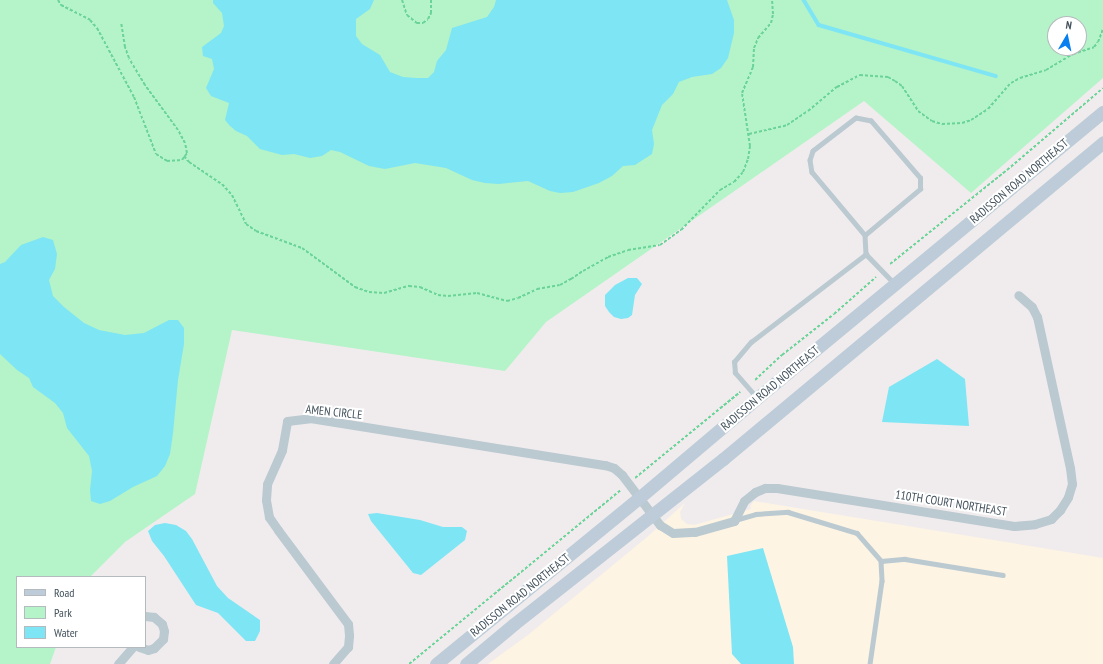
<!DOCTYPE html>
<style>
body{margin:0}
#map{position:relative;width:1103px;height:664px;overflow:hidden;background:#f0eced;font-family:"PT Sans Narrow",sans-serif}
div>[style]{position:absolute}
[style*='--x']{left:calc(var(--x)*1px);top:calc(var(--y)*1px);width:calc(var(--w)*1px);rotate:calc(var(--a)*1deg)}
.commercial>*{inset:0;background:#fef4e3}
.green>*{inset:0;background:#b5f3c8}
.water>*{inset:0;background:#7ee5f4}
.stream>*{height:3.5px;margin:-1.75px;padding:0 1.75px;transform-origin:1.75px;border-radius:1.75px;background:#7ee5f4}
.path>*{height:2px;margin-top:-1px;transform-origin:0;background:repeating-linear-gradient(90deg,#6ad498 0 3px,transparent 0 5px)}
.service>*{height:4.5px;margin:-2.25px;padding:0 2.25px;transform-origin:2.25px;border-radius:2.25px;background:#bbc9d1}
.minor>*{height:9px;margin:-4.5px;padding:0 4.5px;transform-origin:4.5px;border-radius:4.5px;background:#bbc9d1}
.secondary>*{height:13px;margin:-6.5px;padding:0 6.5px;transform-origin:6.5px;border-radius:6.5px;background:#bdccd8}
span{translate:-50% -50%;white-space:nowrap;text-align:center;line-height:1.15;-webkit-text-stroke:4px #fff;paint-order:stroke}
.street-label{font-size:12px;color:#43525c}
.legend{position:absolute;left:16px;top:576px;width:130px;height:72px;box-sizing:border-box;background:#fff;border:1px solid #b4babe;margin:0;padding:5px 7px;list-style:none;font-size:12px;color:#43525c}
.legend li{display:flex;align-items:center;gap:8px;height:20px}
.legend b{width:20px;border:1px solid #b4babe}
.north{position:absolute;left:1047px;top:16px;width:40px;height:40px;box-sizing:border-box;background:#fff;border:1px solid #b4babe;border-radius:50%;rotate:9deg;font-size:11px;font-weight:700;line-height:16px;text-align:center;color:#43525c}
.north::after{content:'';display:block;margin:auto;width:14px;height:18px;background:#077ff0;clip-path:polygon(50% 0,100% 100%,50% 72%,0 100%)}
</style>
<div id="map">
<div class="commercial">
<div style="clip-path:polygon(754px 501px,1103px 558px,1103px 664px,488px 664px,528px 635px,646px 538px,685px 503px,680px 512px,681px 519px,687px 524px,694px 525px,751px 509px,750px 506px)"></div>
</div>
<div class="green">
<div style="clip-path:polygon(evenodd,0 0,1103px 0,1103px 78px,971px 193px,864px 101px,546px 322px,505px 371px,232px 330px,195px 494px,125px 542px,90px 577px,17px 577px,17px 647px,56px 647px,50px 664px,0 664px,0 0,1055px 24px,1079px 24px,1079px 48px,1055px 48px,1055px 24px)"></div>
</div>
<div class="water">
<div style="clip-path:polygon(213px 0,374px 0,370px 9px,356px 19px,356px 36px,362px 44px,380px 55px,390px 72px,403px 77px,416px 78px,428px 78px,434px 72px,437px 61px,446px 50px,452px 28px,487px 17px,494px 7px,496px 0,727px 0,734px 20px,734px 33px,728px 58px,721px 68px,712px 74px,692px 77px,679px 82px,673px 94px,662px 105px,652px 130px,654px 144px,652px 154px,635px 165px,623px 166px,612px 176px,599px 183px,573px 192px,560px 193px,550px 191px,528px 181px,499px 184px,485px 183px,472px 180px,446px 168px,415px 163px,385px 169px,369px 166px,340px 152px,331px 150px,322px 156px,310px 158px,294px 154px,282px 155px,260px 149px,247px 136px,236px 131px,230px 126px,225px 120px,229px 103px,211px 96px,206px 88px,214px 69px,212px 59px,203px 56px,202px 47px,221px 33px,224px 26px,222px 13px,213px 3px)"></div>
<div style="clip-path:polygon(43px 237px,53px 240px,57px 254px,55px 269px,49px 280px,53px 296px,64px 307px,84px 323px,99px 330px,125px 335px,144px 333px,169px 320px,178px 320px,184px 328px,184px 344px,178px 380px,173px 433px,170px 454px,165px 466px,157px 476px,133px 487px,110px 501px,100px 504px,91px 501px,90px 490px,92px 471px,89px 456px,67px 428px,63px 413px,55px 403px,33px 387px,29px 378px,17px 370px,0 354px,0 264px,5px 262px,21px 245px)"></div>
<div style="clip-path:polygon(628px 278px,637px 278px,642px 284px,635px 295px,632px 315px,628px 318px,621px 319px,614px 317px,609px 312px,605px 306px,605px 295px,615px 285px)"></div>
<div style="clip-path:polygon(937px 359px,965px 379px,969px 426px,882px 422px,889px 387px)"></div>
<div style="clip-path:polygon(377px 513px,420px 520px,443px 527px,462px 527px,467px 531px,465px 540px,421px 575px,413px 573px,371px 521px,368px 514px)"></div>
<div style="clip-path:polygon(165px 523px,176px 525px,186px 531px,192px 539px,217px 586px,228px 598px,260px 620px,260px 631px,255px 641px,246px 641px,218px 613px,196px 605px,164px 556px,152px 541px,148px 531px,155px 525px)"></div>
<div style="clip-path:polygon(763px 548px,793px 647px,794px 664px,741px 664px,732px 654px,727px 556px)"></div>
</div>
<div class="stream">
<div style="--x:804;--y:0;--w:29;--a:59"></div>
<div style="--x:819;--y:25;--w:184;--a:16.1"></div>
</div>
<div class="path">
<div style="--x:58;--y:0;--w:6;--a:59"></div>
<div style="--x:61;--y:5;--w:33;--a:27"></div>
<div style="--x:90;--y:20;--w:11;--a:49"></div>
<div style="--x:97;--y:28;--w:78;--a:61.8"></div>
<div style="--x:134;--y:97;--w:61;--a:68.9"></div>
<div style="--x:156;--y:154;--w:13;--a:32"></div>
<div style="--x:167;--y:161;--w:15;--a:-4"></div>
<div style="--x:182;--y:160;--w:9;--a:-54"></div>
<div style="--x:187;--y:153;--w:10;--a:-101"></div>
<div style="--x:185;--y:143;--w:15;--a:-118"></div>
<div style="--x:178;--y:130;--w:56;--a:-126.3"></div>
<div style="--x:145;--y:85;--w:31;--a:-121"></div>
<div style="--x:129;--y:58;--w:12;--a:-110"></div>
<div style="--x:125;--y:47;--w:24;--a:-99"></div>
<div style="--x:402;--y:0;--w:16;--a:72"></div>
<div style="--x:407;--y:15;--w:13;--a:39"></div>
<div style="--x:417;--y:23;--w:6;--a:0"></div>
<div style="--x:423;--y:23;--w:6;--a:-39"></div>
<div style="--x:428;--y:19;--w:7;--a:-63"></div>
<div style="--x:431;--y:13;--w:13;--a:-90"></div>
<div style="--x:749;--y:134;--w:39;--a:-13"></div>
<div style="--x:787;--y:125;--w:25;--a:-34"></div>
<div style="--x:808;--y:111;--w:38;--a:-40"></div>
<div style="--x:837;--y:87;--w:26;--a:-28"></div>
<div style="--x:860;--y:75;--w:28;--a:4"></div>
<div style="--x:888;--y:77;--w:8;--a:30"></div>
<div style="--x:895;--y:81;--w:9;--a:36"></div>
<div style="--x:902;--y:86;--w:30;--a:57"></div>
<div style="--x:918;--y:111;--w:17;--a:36"></div>
<div style="--x:932;--y:121;--w:10;--a:17"></div>
<div style="--x:942;--y:124;--w:20;--a:-3"></div>
<div style="--x:962;--y:123;--w:9;--a:-18"></div>
<div style="--x:971;--y:120;--w:20;--a:-33"></div>
<div style="--x:988;--y:109;--w:35;--a:-49"></div>
<div style="--x:1011;--y:83;--w:10;--a:-29"></div>
<div style="--x:1020;--y:78;--w:27;--a:-17"></div>
<div style="--x:1046;--y:70;--w:31;--a:-31"></div>
<div style="--x:1073;--y:54;--w:22;--a:-18"></div>
<div style="--x:1094;--y:47;--w:6;--a:-51"></div>
<div style="--x:1098;--y:42;--w:14;--a:-69"></div>
<div style="--x:184;--y:156;--w:8;--a:50"></div>
<div style="--x:189;--y:162;--w:40;--a:34"></div>
<div style="--x:222;--y:184;--w:15;--a:48"></div>
<div style="--x:232;--y:195;--w:32;--a:64"></div>
<div style="--x:246;--y:224;--w:12;--a:35"></div>
<div style="--x:256;--y:231;--w:49;--a:20.3"></div>
<div style="--x:302;--y:248;--w:66;--a:36.3"></div>
<div style="--x:355;--y:287;--w:15;--a:20"></div>
<div style="--x:369;--y:292;--w:15;--a:4"></div>
<div style="--x:384;--y:293;--w:26;--a:-16"></div>
<div style="--x:409;--y:286;--w:11;--a:5"></div>
<div style="--x:420;--y:287;--w:20;--a:24"></div>
<div style="--x:438;--y:295;--w:10;--a:6"></div>
<div style="--x:448;--y:296;--w:29;--a:-6"></div>
<div style="--x:477;--y:293;--w:31;--a:15"></div>
<div style="--x:507;--y:301;--w:11;--a:-15"></div>
<div style="--x:518;--y:298;--w:21;--a:-25"></div>
<div style="--x:537;--y:289;--w:23;--a:-10"></div>
<div style="--x:560;--y:285;--w:13;--a:-29"></div>
<div style="--x:571;--y:279;--w:14;--a:-34"></div>
<div style="--x:583;--y:271;--w:29;--a:-29"></div>
<div style="--x:608;--y:257;--w:21;--a:-19"></div>
<div style="--x:628;--y:250;--w:32;--a:-9"></div>
<div style="--x:660;--y:245;--w:26;--a:-36"></div>
<div style="--x:681;--y:230;--w:56;--a:-45.7"></div>
<div style="--x:720;--y:190;--w:16;--a:-30"></div>
<div style="--x:734;--y:182;--w:13;--a:-48"></div>
<div style="--x:743;--y:172;--w:14;--a:-69"></div>
<div style="--x:748;--y:159;--w:13;--a:-81"></div>
<div style="--x:750;--y:146;--w:54;--a:-98.6"></div>
<div style="--x:742;--y:93;--w:28;--a:-67"></div>
<div style="--x:753;--y:67;--w:19;--a:-87"></div>
<div style="--x:754;--y:48;--w:11;--a:-68"></div>
<div style="--x:758;--y:38;--w:20;--a:-49"></div>
<div style="--x:771;--y:23;--w:9;--a:-77"></div>
<div style="--x:773;--y:14;--w:14;--a:-94"></div>
<div style="--x:890;--y:264;--w:150;--a:-38.8"></div>
<div style="--x:1007;--y:170;--w:126;--a:-40.5"></div>
<div style="--x:755;--y:380;--w:37;--a:-43"></div>
<div style="--x:782;--y:355;--w:66;--a:-38.3"></div>
<div style="--x:834;--y:314;--w:56;--a:-41.4"></div>
<div style="--x:635;--y:478;--w:136;--a:-39.3"></div>
<div style="--x:409;--y:664;--w:274;--a:-39.4"></div>
</div>
<div class="service">
<div style="--x:865;--y:235;--w:72;--a:-39.9"></div>
<div style="--x:920;--y:189;--w:11;--a:-90"></div>
<div style="--x:920;--y:178;--w:75;--a:-130.7"></div>
<div style="--x:871;--y:121;--w:15;--a:-169"></div>
<div style="--x:856;--y:118;--w:54;--a:142.5"></div>
<div style="--x:813;--y:151;--w:9;--a:108"></div>
<div style="--x:810;--y:160;--w:12;--a:81"></div>
<div style="--x:812;--y:172;--w:82;--a:49.9"></div>
<div style="--x:865;--y:235;--w:19;--a:87"></div>
<div style="--x:756;--y:397;--w:32;--a:-131"></div>
<div style="--x:735;--y:373;--w:11;--a:-95"></div>
<div style="--x:734;--y:362;--w:26;--a:-50"></div>
<div style="--x:751;--y:342;--w:145;--a:-37.4"></div>
<div style="--x:866;--y:254;--w:40;--a:46"></div>
<div style="--x:735;--y:520;--w:22;--a:-16"></div>
<div style="--x:756;--y:514;--w:32;--a:-4"></div>
<div style="--x:788;--y:512;--w:72;--a:16.9"></div>
<div style="--x:857;--y:533;--w:37;--a:49"></div>
<div style="--x:881;--y:561;--w:20;--a:87"></div>
<div style="--x:882;--y:581;--w:84;--a:98.2"></div>
<div style="--x:881;--y:561;--w:24;--a:-5"></div>
<div style="--x:905;--y:559;--w:99;--a:9.3"></div>
</div>
<div class="minor">
<div style="--x:139;--y:647;--w:9;--a:18"></div>
<div style="--x:148;--y:650;--w:6;--a:-18"></div>
<div style="--x:154;--y:648;--w:13;--a:-45"></div>
<div style="--x:163;--y:639;--w:8;--a:-83"></div>
<div style="--x:164;--y:631;--w:7;--a:-106"></div>
<div style="--x:162;--y:624;--w:11;--a:-139"></div>
<div style="--x:154;--y:617;--w:9;--a:-174"></div>
<div style="--x:118;--y:664;--w:23;--a:-49"></div>
<div style="--x:333;--y:664;--w:23;--a:-49"></div>
<div style="--x:348;--y:647;--w:12;--a:-85"></div>
<div style="--x:349;--y:635;--w:11;--a:-95"></div>
<div style="--x:348;--y:624;--w:117;--a:-126.7"></div>
<div style="--x:278;--y:530;--w:16;--a:-125"></div>
<div style="--x:269;--y:517;--w:17;--a:-100"></div>
<div style="--x:266;--y:500;--w:16;--a:-86"></div>
<div style="--x:267;--y:484;--w:37;--a:-66"></div>
<div style="--x:282;--y:450;--w:29;--a:-80"></div>
<div style="--x:287;--y:421;--w:23;--a:-7"></div>
<div style="--x:310;--y:418;--w:299;--a:9.1"></div>
<div style="--x:605;--y:465;--w:9;--a:18"></div>
<div style="--x:614;--y:468;--w:11;--a:41"></div>
<div style="--x:622;--y:475;--w:63;--a:52.8"></div>
<div style="--x:660;--y:525;--w:15;--a:32"></div>
<div style="--x:673;--y:533;--w:22;--a:-3"></div>
<div style="--x:695;--y:532;--w:41;--a:-15.8"></div>
<div style="--x:734;--y:521;--w:22;--a:-63"></div>
<div style="--x:744;--y:501;--w:14;--a:-39"></div>
<div style="--x:755;--y:492;--w:11;--a:-22"></div>
<div style="--x:765;--y:488;--w:12;--a:0"></div>
<div style="--x:777;--y:488;--w:240;--a:9.1"></div>
<div style="--x:1014;--y:526;--w:21;--a:-5"></div>
<div style="--x:1035;--y:524;--w:17;--a:-17"></div>
<div style="--x:1051;--y:519;--w:13;--a:-45"></div>
<div style="--x:1060;--y:510;--w:15;--a:-58"></div>
<div style="--x:1068;--y:497;--w:14;--a:-73"></div>
<div style="--x:1072;--y:484;--w:16;--a:-97"></div>
<div style="--x:1070;--y:468;--w:155;--a:-102.3"></div>
<div style="--x:1037;--y:317;--w:11;--a:-117"></div>
<div style="--x:1032;--y:307;--w:18;--a:-139"></div>
</div>
<div class="secondary">
<div style="--x:436;--y:664;--w:264;--a:-39.3"></div>
<div style="--x:640;--y:497;--w:153;--a:-40.2"></div>
<div style="--x:757;--y:398;--w:449;--a:-39.6"></div>
<div style="--x:466;--y:664;--w:62;--a:-39.8"></div>
<div style="--x:514;--y:624;--w:266;--a:-38.3"></div>
<div style="--x:723;--y:459;--w:495;--a:-39.8"></div>
</div>
<div class="street-label">
<span style="left:1019px;top:181px;rotate:-40deg">RADISSON ROAD NORTHEAST</span>
<span style="left:770px;top:388px;rotate:-40deg">RADISSON ROAD NORTHEAST</span>
<span style="left:334px;top:412px;rotate:6deg">AMEN CIRCLE</span>
<span style="left:951px;top:503px;rotate:9deg">110TH COURT NORTHEAST</span>
<span style="left:520px;top:595px;rotate:-39deg">RADISSON ROAD NORTHEAST</span>
</div>
<ul class="legend">
<li><b style="height:5px;background:#bdccd8"></b>Road</li>
<li><b style="height:11px;background:#b5f3c8"></b>Park</li>
<li><b style="height:11px;background:#7ee5f4"></b>Water</li>
</ul>
<div class="north">N</div>
</div>
